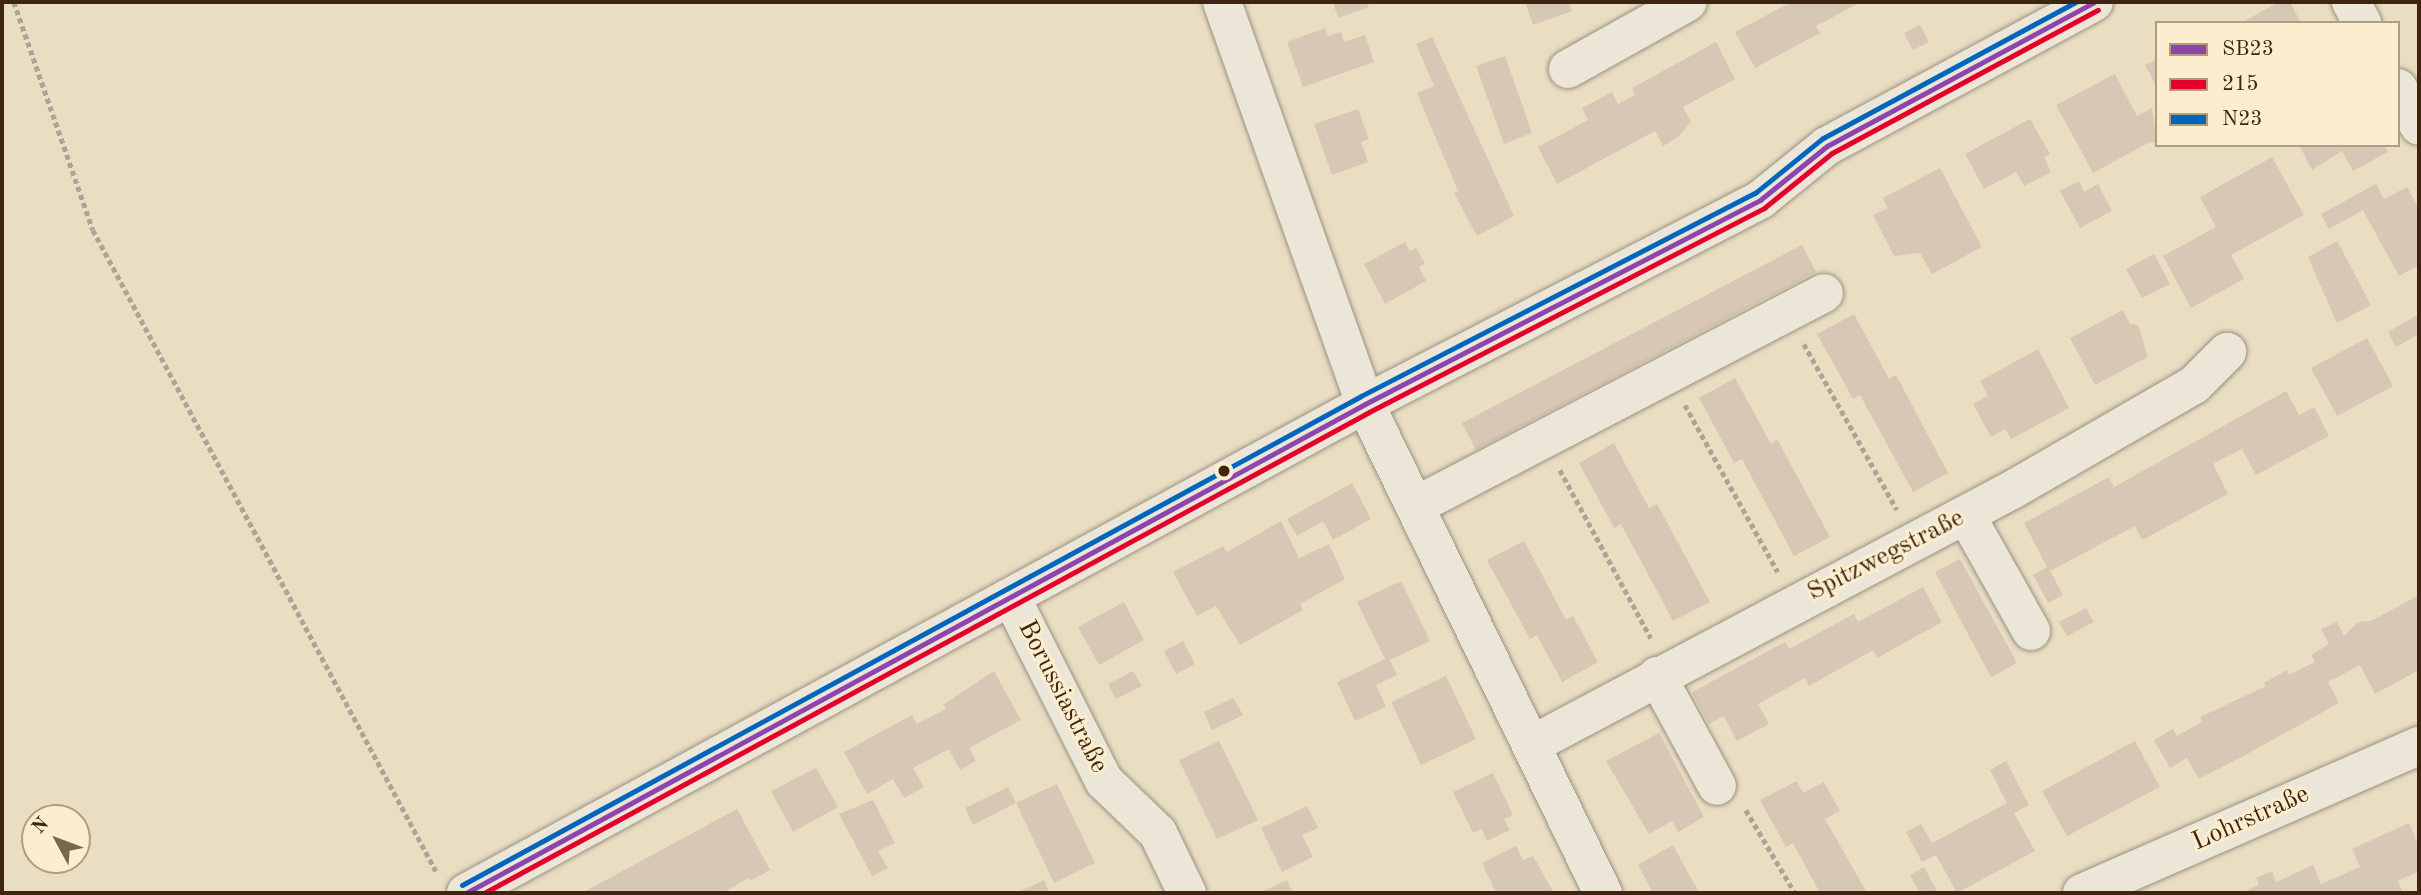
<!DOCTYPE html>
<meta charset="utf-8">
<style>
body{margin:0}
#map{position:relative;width:2421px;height:895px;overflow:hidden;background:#e9dec2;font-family:"Old Standard TT",serif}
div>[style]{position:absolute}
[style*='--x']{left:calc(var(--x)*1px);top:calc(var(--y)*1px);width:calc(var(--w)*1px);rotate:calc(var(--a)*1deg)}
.building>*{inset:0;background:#d7c7b4}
.path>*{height:4.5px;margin-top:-2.25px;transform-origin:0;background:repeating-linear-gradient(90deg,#aba498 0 5px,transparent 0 8.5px)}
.roads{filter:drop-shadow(0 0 2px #9b9280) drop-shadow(0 0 2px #9b9280)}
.minor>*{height:38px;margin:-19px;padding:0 19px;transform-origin:19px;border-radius:19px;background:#ece6d8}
.bus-1>*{height:5px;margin:-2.5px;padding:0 2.5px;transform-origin:2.5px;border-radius:2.5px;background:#8e44ad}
.bus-2>*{height:5px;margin:-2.5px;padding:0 2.5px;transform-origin:2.5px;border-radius:2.5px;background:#e4002b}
.bus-3>*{height:5px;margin:-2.5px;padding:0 2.5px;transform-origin:2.5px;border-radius:2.5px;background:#0065bd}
.dots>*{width:19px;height:19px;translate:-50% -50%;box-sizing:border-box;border:4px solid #fbedcd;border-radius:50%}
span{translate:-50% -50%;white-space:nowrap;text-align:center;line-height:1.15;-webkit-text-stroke:6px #fbedcd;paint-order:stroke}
.street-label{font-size:26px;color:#3d2511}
.frame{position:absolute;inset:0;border:4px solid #3d2511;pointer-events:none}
.legend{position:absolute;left:2155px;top:21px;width:245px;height:126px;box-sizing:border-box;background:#fbedcd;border:2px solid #af9d82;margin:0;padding:9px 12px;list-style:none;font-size:21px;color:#3d2511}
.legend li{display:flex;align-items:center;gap:14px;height:35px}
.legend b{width:35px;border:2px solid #af9d82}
.north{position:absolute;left:21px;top:804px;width:70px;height:70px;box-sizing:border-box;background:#fbedcd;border:2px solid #af9d82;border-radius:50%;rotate:311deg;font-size:19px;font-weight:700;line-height:28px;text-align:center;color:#3d2511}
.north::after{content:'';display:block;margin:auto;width:24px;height:32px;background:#79664f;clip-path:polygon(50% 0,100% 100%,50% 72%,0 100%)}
</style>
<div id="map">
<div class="building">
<div style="clip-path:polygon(1333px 2px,1367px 2px,1369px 7px,1338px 18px)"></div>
<div style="clip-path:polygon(1525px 2px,1569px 2px,1572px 11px,1533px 25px)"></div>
<div style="clip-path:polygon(1792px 2px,1861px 2px,1816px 26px,1820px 33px,1755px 68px,1735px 32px)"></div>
<div style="clip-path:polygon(2279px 2px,2290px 2px,2301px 23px,2241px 23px)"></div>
<div style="clip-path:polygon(1920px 25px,1929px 42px,1913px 50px,1904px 33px)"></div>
<div style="clip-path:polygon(1325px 28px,1328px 36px,1341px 32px,1344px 42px,1365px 35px,1374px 62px,1303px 87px,1287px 42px)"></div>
<div style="clip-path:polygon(1432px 37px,1514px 216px,1477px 236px,1454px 193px,1458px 191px,1417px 93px,1434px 86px,1416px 44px)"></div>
<div style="clip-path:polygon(1716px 42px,1735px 79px,1683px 107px,1691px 122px,1678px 137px,1663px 146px,1655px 131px,1557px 184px,1538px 147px,1588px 120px,1582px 108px,1612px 92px,1618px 104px,1635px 95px,1632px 88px)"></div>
<div style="clip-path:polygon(1505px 56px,1532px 133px,1504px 144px,1476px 66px)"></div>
<div style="clip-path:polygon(2157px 59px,2157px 87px,2145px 65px)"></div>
<div style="clip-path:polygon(2115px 74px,2137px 116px,2152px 108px,2157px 143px,2150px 142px,2093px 173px,2056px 105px)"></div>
<div style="clip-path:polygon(1358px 109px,1369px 139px,1361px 142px,1368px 162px,1332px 175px,1314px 124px)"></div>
<div style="clip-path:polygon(2030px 119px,2050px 154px,2044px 157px,2051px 172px,2024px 186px,2016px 172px,1984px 189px,1965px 154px)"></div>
<div style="clip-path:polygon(2299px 145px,2384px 145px,2388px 152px,2353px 171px,2342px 151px,2312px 170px)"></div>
<div style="clip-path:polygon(2272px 157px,2304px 215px,2231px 255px,2244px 279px,2191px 308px,2163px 256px,2216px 227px,2200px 197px)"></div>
<div style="clip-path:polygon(1940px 168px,1982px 247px,1932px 274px,1920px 253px,1894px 256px,1873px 215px,1888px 208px,1883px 198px)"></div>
<div style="clip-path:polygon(2079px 181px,2084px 192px,2098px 184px,2112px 211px,2080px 228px,2060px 191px)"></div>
<div style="clip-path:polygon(2376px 184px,2384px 199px,2407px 187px,2419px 209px,2419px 265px,2399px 276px,2363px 210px,2329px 229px,2321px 214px)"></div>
<div style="clip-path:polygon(2337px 241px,2371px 305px,2337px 323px,2308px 257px)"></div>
<div style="clip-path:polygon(1405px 242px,1410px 251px,1416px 248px,1425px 264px,1419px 267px,1426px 281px,1385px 304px,1364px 264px)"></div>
<div style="clip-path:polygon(1802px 245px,1816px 272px,1476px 450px,1462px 423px)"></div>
<div style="clip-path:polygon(2154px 254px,2170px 284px,2142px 298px,2126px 269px)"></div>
<div style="clip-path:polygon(2123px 310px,2130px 324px,2138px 325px,2148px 357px,2095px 385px,2070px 338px)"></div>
<div style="clip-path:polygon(1854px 314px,1889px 379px,1896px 375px,1948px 473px,1913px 492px,1860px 395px,1853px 399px,1817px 334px)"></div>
<div style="clip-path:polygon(2419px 314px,2419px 334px,2396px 347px,2388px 332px)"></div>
<div style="clip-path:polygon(2367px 338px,2393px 386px,2337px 416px,2311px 368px)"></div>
<div style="clip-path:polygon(2038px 349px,2069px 408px,2011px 439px,2005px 429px,1991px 437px,1973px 404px,1988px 396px,1980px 381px)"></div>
<div style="clip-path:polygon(1735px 378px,1771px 444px,1777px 439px,1830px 537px,1794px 556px,1742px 459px,1734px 463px,1699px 398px)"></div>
<div style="clip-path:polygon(2286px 391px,2299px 415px,2314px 407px,2329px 436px,2256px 475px,2242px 449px,2213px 464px,2228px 494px,2142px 540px,2135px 526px,2050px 571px,2063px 595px,2048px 603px,2033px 575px,2047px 567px,2024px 523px,2109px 477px,2114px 487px)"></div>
<div style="clip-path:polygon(1614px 443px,1649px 508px,1657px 504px,1710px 602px,1673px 621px,1621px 524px,1614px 528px,1579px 463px)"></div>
<div style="clip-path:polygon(1352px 483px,1371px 519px,1333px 540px,1323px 521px,1297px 536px,1287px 519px)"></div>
<div style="clip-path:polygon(1281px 521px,1299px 558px,1329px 544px,1345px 579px,1300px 604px,1303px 610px,1240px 645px,1216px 606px,1197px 616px,1173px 572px,1223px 546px,1227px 552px)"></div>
<div style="clip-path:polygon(1524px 541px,1566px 620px,1573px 616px,1598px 662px,1562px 682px,1537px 635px,1530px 639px,1487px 560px)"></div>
<div style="clip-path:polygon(1960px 559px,2017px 663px,1991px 677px,1935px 572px)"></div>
<div style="clip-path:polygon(1401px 581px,1430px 641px,1390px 660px,1397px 675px,1376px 685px,1386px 707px,1355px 721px,1337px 682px,1385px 659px,1357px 602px)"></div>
<div style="clip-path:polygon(1923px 587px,1942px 622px,1877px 658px,1873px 650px,1809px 686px,1805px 678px,1758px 704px,1769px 724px,1737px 741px,1724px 716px,1709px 724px,1692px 692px,1785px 642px,1789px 649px,1854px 614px,1858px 622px)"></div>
<div style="clip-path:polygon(2419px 595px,2419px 670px,2375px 694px,2360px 665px,2328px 682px,2339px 703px,2247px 754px,2199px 779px,2187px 758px,2170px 768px,2154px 740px,2173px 729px,2177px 736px,2202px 722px,2200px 717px,2266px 686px,2264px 683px,2287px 670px,2289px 675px,2315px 662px,2311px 655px,2329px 644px,2321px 629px,2337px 622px,2344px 636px,2358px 622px,2371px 621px)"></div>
<div style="clip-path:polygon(1124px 602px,1144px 640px,1099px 665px,1078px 627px)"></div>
<div style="clip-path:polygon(2086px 608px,2094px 622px,2067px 636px,2059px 622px)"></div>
<div style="clip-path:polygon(1183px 641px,1195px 664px,1176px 674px,1164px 651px)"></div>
<div style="clip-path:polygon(994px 671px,1021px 720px,969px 748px,976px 761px,960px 770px,949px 749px,913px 768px,924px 787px,904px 798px,893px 779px,867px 794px,844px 752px,912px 715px,917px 724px,946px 709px,943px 705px)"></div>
<div style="clip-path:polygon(1133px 671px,1142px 686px,1116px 699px,1108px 684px)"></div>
<div style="clip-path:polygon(1446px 676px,1476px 739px,1421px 765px,1391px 702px)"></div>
<div style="clip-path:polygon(1233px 698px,1243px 715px,1212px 730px,1204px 712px)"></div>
<div style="clip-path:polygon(1659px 733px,1704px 817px,1678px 832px,1672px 821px,1649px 834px,1606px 761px)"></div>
<div style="clip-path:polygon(1219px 741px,1258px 820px,1217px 839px,1179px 760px)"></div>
<div style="clip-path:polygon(2135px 741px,2160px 787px,2067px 836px,2042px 791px)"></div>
<div style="clip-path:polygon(2006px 761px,2029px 805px,2014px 813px,2035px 851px,1957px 893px,1936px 855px,1922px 862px,1906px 832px,1921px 824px,1932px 843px,2007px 803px,1990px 770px)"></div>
<div style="clip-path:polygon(816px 768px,838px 807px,793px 832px,771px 791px)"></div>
<div style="clip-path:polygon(1493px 773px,1513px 815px,1504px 819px,1510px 830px,1487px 841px,1482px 829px,1473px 833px,1453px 792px)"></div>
<div style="clip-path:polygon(1797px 781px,1803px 793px,1824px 782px,1840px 811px,1825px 819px,1867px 893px,1820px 893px,1793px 843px,1786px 847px,1760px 800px)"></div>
<div style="clip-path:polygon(1057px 784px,1095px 863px,1054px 883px,1016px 803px)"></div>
<div style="clip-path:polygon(1008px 787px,1016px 803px,973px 825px,965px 808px)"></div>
<div style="clip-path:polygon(873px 800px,895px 843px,878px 851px,888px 868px,872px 876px,839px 814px)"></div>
<div style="clip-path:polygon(1307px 806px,1318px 828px,1302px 835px,1313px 857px,1282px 872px,1261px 828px)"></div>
<div style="clip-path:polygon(737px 809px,770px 870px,750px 881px,748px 878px,723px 893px,582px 893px)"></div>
<div style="clip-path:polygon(2409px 823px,2419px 847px,2419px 871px,2398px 881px,2402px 891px,2397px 893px,2241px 893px,2259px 885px,2256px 878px,2272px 871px,2276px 882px,2313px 865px,2321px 884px,2360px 867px,2352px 849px)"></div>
<div style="clip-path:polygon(1673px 845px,1691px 878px,1700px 893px,1653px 893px,1638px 865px)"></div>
<div style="clip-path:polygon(1516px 846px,1523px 860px,1533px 856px,1554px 893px,1496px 893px,1482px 863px)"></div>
<div style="clip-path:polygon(1924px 867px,1938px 893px,1920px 893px,1910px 875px)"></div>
<div style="clip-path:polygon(1044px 880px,1050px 893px,1016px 893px)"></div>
<div style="clip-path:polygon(1287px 880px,1293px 893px,1259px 893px)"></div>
</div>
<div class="path">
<div style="--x:14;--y:2;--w:241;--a:70.9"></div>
<div style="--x:93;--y:230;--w:727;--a:61.85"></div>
<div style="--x:1804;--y:344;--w:190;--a:60.7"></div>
<div style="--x:1685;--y:405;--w:191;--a:60.9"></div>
<div style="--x:1560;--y:470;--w:191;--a:61.6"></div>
<div style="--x:1746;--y:810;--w:96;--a:59.4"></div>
</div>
<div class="roads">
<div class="minor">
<div style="--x:1222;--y:2;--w:427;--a:70.4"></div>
<div style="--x:1365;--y:404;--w:544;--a:64.05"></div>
<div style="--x:2351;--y:2;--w:24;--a:62"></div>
<div style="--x:1568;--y:69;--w:137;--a:-29.2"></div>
<div style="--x:2398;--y:88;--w:43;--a:61.1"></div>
<div style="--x:1415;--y:506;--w:461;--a:-27.5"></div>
<div style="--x:1966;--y:515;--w:133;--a:60.7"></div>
<div style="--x:1012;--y:599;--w:204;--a:63.2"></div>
<div style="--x:1104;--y:781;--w:75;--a:43.9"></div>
<div style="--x:1158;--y:833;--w:67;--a:64.2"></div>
<div style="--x:1657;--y:676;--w:125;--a:61.4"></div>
<div style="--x:1533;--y:744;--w:542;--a:-27.94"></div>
<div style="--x:2012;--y:490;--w:210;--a:-30"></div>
<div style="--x:2194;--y:385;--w:47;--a:-45"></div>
<div style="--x:466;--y:893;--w:1023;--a:-28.54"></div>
<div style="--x:1365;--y:404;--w:445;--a:-27.3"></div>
<div style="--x:1760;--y:200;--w:86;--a:-38.9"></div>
<div style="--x:1827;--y:146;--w:303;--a:-28.3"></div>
<div style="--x:2082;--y:893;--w:368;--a:-23.6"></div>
</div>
</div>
<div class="bus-1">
<div style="--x:466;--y:893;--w:1023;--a:-28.54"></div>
<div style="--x:1365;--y:404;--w:445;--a:-27.3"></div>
<div style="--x:1760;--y:200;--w:86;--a:-38.9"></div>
<div style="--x:1827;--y:146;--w:303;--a:-28.3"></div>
</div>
<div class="bus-2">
<div style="--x:484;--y:893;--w:1007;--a:-28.52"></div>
<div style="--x:1369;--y:412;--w:445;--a:-27.3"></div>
<div style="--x:1764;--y:208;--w:87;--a:-39"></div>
<div style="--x:1832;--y:153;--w:302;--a:-28.3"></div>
</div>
<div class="bus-3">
<div style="--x:462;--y:885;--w:1023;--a:-28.54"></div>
<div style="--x:1361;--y:396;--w:443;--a:-27.3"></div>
<div style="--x:1755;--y:193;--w:87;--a:-39"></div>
<div style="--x:1823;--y:138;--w:287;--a:-28.3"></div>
</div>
<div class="dots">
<div style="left:1224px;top:471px;background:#3d2511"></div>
</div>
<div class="street-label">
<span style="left:1886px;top:556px;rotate:-27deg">Spitzwegstraße</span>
<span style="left:1062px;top:697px;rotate:63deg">Borussiastraße</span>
<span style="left:2251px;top:819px;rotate:-24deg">Lohrstraße</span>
</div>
<div class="frame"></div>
<ul class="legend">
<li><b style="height:9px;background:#8e44ad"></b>SB23</li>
<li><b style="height:9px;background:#e4002b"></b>215</li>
<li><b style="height:9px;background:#0065bd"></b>N23</li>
</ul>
<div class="north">N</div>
</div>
